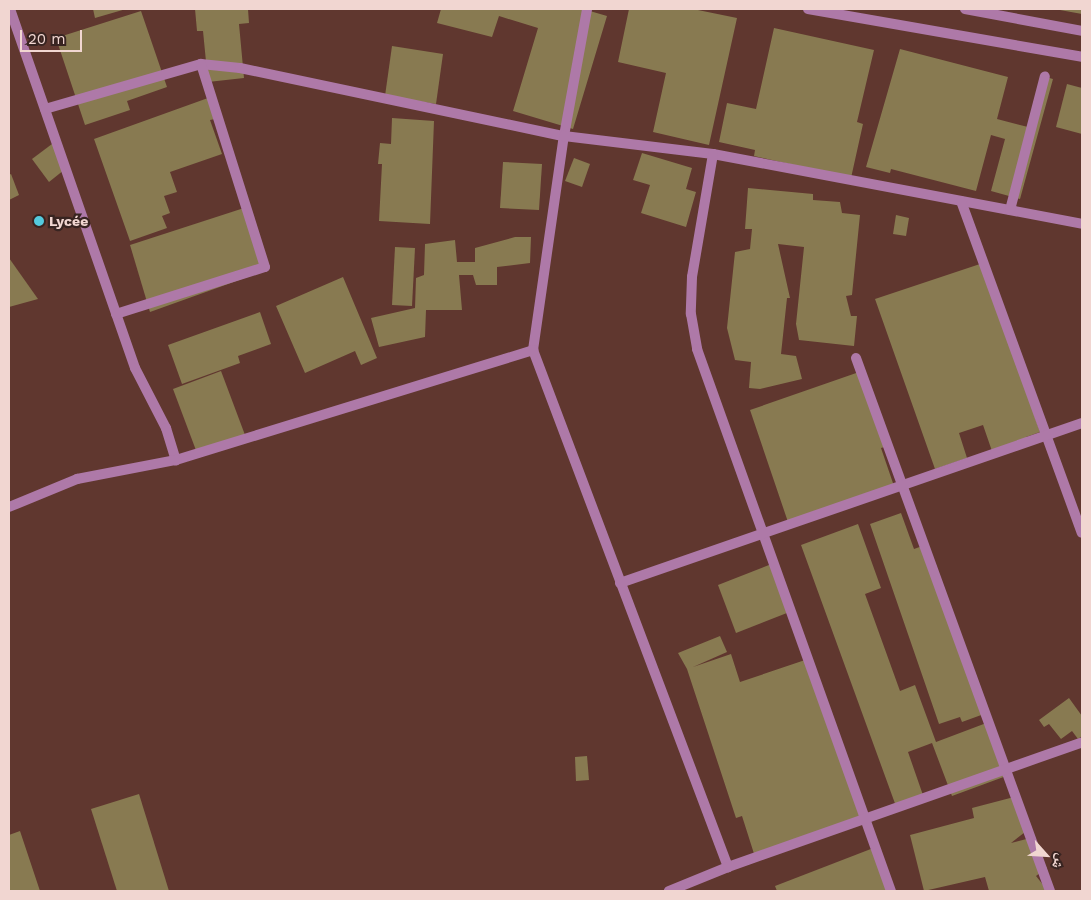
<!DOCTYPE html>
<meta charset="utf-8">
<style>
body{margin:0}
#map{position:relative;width:1091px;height:900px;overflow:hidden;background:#60372f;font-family:"Work Sans","Noto Naskh Arabic",sans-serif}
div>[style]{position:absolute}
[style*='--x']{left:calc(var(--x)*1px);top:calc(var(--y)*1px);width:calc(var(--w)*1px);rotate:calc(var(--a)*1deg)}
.building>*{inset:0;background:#887a51}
.lane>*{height:10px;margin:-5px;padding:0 5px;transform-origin:5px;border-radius:5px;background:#ae79a8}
.street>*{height:10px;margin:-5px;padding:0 5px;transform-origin:5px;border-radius:5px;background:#ae79a8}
.dots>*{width:14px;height:14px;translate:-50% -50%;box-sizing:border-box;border:2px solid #382421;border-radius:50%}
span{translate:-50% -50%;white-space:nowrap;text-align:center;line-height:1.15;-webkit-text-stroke:4.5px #382421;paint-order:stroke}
.poi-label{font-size:14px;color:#f1d6d1;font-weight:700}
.left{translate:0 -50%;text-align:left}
.frame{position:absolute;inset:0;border:10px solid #f1d6d1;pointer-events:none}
.north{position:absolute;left:1021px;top:830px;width:50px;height:50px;-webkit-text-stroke:4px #382421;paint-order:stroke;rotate:116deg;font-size:14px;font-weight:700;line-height:20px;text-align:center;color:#f1d6d1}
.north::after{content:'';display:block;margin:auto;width:18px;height:22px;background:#f1d6d1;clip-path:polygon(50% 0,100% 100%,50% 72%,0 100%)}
.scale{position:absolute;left:20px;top:30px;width:62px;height:22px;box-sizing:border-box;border:2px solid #f1d6d1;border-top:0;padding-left:6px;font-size:15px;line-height:18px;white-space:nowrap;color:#f1d6d1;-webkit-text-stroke:4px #382421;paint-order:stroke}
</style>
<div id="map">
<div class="building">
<div style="clip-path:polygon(93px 9px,126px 9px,95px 18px)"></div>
<div style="clip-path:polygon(195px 9px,248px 9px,249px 23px,239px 24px,244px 78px,208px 82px,203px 31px,197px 31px)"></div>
<div style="clip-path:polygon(441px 9px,583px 9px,607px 16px,573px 129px,513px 111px,538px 28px,499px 16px,492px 37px,437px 23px)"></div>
<div style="clip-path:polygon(629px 9px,693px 9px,737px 18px,709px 145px,653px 132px,666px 73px,618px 62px)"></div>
<div style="clip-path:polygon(1060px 9px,1082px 9px,1082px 14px,1060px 10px)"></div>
<div style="clip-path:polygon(141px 11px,167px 87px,127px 101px,130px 110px,85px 125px,56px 38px)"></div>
<div style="clip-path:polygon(774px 28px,874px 50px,857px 122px,863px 124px,851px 178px,754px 156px,755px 150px,719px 142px,727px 103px,756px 109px)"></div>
<div style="clip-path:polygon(392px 46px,443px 54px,436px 104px,385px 96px)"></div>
<div style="clip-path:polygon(900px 49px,1008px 77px,997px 119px,1028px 127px,1042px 76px,1053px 79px,1020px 199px,991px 191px,1005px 139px,991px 135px,976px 191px,891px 169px,890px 173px,866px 167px)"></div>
<div style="clip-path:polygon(1067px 84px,1082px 88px,1082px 134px,1056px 127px)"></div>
<div style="clip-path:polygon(208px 98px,215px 119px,210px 120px,222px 154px,170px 172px,177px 192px,164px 196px,170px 213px,162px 216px,167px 228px,130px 241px,94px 139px)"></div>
<div style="clip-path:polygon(392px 118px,434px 121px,430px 224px,379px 221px,382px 164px,378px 164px,380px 143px,391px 144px)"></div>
<div style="clip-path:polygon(52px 144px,69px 166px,49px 182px,32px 159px)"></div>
<div style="clip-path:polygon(642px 153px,692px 168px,686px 189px,696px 192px,686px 227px,641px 213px,650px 185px,633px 180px)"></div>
<div style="clip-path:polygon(574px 158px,590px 164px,582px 187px,565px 181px)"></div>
<div style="clip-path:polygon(503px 162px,542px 164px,539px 210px,500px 208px)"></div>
<div style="clip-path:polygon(11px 174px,19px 195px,9px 200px,9px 175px)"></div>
<div style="clip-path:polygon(748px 188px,813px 194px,813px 200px,840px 202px,842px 213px,860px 215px,852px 295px,846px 296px,851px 316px,857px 316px,854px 346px,799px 340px,796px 324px,804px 247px,778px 244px,790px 298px,787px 298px,781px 354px,796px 356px,802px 379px,760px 389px,749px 388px,751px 362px,735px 360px,727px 328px,735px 252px,750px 249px,752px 229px,745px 229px)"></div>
<div style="clip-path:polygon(244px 208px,264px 271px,150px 312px,130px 245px)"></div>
<div style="clip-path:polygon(896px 215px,909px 218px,906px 236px,893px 234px)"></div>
<div style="clip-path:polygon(515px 237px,531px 237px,530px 263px,497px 267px,497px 285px,476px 285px,473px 275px,459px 275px,462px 310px,426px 310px,425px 337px,379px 347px,371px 318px,415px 308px,416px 278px,424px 275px,425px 244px,455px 240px,457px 262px,475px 262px,475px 248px)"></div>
<div style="clip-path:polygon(395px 247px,415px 248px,412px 306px,392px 305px)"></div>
<div style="clip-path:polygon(9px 258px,38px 299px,9px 307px)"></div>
<div style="clip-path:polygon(983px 263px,1040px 432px,1026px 437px,1028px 443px,993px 454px,983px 425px,959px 433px,967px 458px,935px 469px,875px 299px)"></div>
<div style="clip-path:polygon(343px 277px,377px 358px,361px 365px,355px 351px,305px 373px,276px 306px)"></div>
<div style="clip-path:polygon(260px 312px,271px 344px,238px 356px,240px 363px,182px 384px,168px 345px)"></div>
<div style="clip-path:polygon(221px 371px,245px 435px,197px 453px,173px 389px)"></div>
<div style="clip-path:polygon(862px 371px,888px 446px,881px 448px,895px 489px,789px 525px,750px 410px)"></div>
<div style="clip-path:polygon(901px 513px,914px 549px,928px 544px,984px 714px,962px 722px,960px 717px,939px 724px,870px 524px)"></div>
<div style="clip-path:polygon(858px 524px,881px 588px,865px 594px,900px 691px,915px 685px,936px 742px,989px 722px,1009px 775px,952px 796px,932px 743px,908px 752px,924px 798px,897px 809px,801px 545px)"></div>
<div style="clip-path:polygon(774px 563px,792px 611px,736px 633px,718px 585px)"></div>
<div style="clip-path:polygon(720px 636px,727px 652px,693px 667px,731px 654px,740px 682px,808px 659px,862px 822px,756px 860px,742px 816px,736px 818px,687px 669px,678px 653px)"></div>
<div style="clip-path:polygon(1069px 698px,1082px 716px,1082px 736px,1078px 739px,1072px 731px,1061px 739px,1049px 724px,1044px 727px,1039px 720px)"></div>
<div style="clip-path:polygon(587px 756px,589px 780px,576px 781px,575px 757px)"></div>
<div style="clip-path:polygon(139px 794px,169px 891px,117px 891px,91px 809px)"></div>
<div style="clip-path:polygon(1014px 797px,1029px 829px,1011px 843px,1034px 837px,1040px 858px,1047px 868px,1036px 876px,1048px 891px,989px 891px,985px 877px,924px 891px,910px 835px,974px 818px,972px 808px)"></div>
<div style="clip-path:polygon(20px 831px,40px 891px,9px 891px,9px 835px)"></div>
<div style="clip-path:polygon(876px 847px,893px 891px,777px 891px,775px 886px)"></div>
</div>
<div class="lane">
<div style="--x:10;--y:9;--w:380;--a:70.8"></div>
<div style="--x:533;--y:350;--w:216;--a:-81.8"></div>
<div style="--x:564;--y:136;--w:129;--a:-79.7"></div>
</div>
<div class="street">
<div style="--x:808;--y:9;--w:278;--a:9.9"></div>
<div style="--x:965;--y:9;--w:119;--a:10.6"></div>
<div style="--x:45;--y:109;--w:162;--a:-16.1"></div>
<div style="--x:201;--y:64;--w:39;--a:6"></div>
<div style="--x:240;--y:68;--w:331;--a:11.9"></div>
<div style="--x:564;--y:136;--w:150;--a:6.9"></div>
<div style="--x:713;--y:154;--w:376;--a:10.7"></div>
<div style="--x:713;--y:154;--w:125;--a:99.7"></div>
<div style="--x:692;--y:277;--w:37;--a:92"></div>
<div style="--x:691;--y:314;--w:36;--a:80"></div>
<div style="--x:697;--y:349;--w:576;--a:70.31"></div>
<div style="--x:961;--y:201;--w:353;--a:70"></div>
<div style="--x:1010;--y:210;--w:138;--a:-75.4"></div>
<div style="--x:116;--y:314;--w:156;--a:-17.5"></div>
<div style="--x:265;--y:267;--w:213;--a:-107.5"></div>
<div style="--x:856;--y:358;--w:567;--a:70"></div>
<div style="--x:135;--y:368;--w:68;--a:62.7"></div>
<div style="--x:166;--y:428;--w:34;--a:73"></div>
<div style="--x:176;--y:460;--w:374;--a:-17.1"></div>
<div style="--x:533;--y:350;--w:553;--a:69.33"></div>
<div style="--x:728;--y:867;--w:64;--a:157.9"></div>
<div style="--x:9;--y:507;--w:74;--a:-22.4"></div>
<div style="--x:77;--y:479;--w:101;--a:-10.9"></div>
<div style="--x:620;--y:583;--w:489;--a:-19.1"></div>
<div style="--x:728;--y:867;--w:375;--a:-19.4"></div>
</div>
<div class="dots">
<div style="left:39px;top:221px;background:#54cade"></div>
</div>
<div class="poi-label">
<span class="left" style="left:49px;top:221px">Lycée</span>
</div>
<div class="frame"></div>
<div class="north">ش</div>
<div class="scale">20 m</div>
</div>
